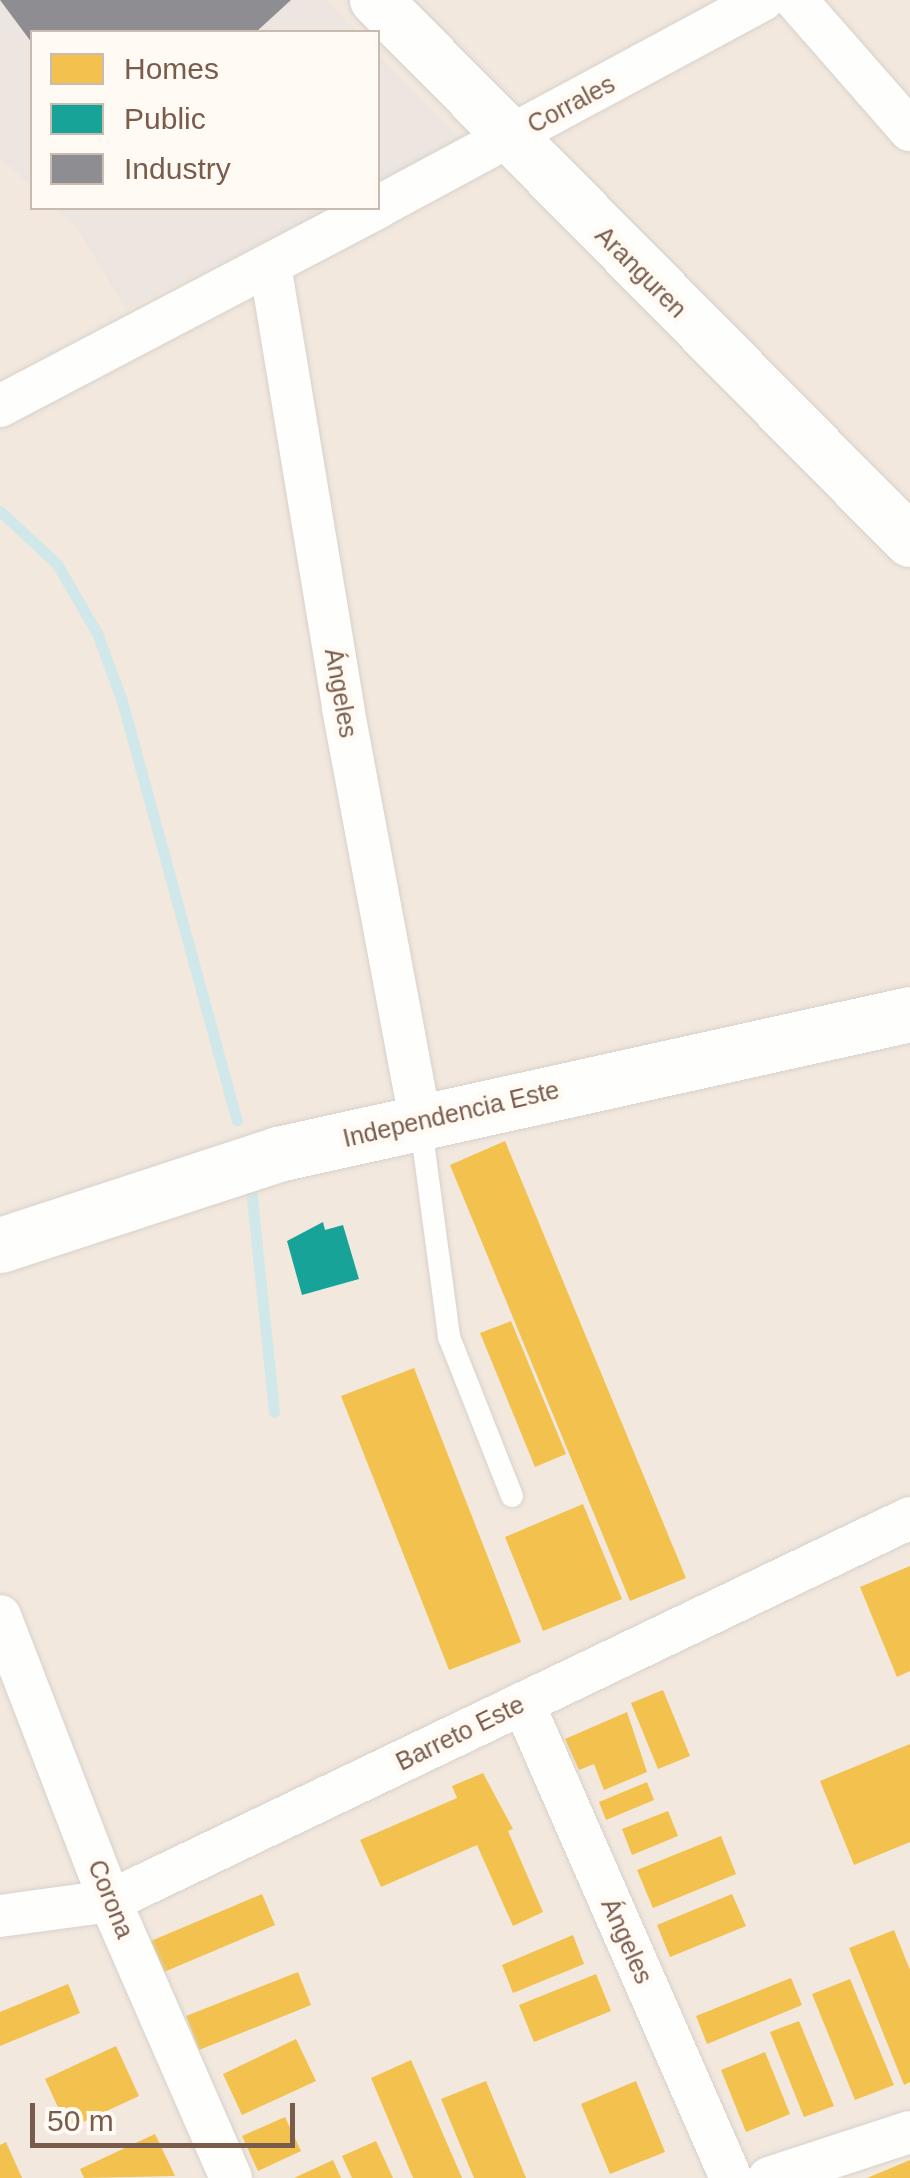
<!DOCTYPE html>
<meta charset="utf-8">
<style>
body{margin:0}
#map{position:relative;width:910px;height:2178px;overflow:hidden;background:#f9f5f0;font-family:Helvetica,sans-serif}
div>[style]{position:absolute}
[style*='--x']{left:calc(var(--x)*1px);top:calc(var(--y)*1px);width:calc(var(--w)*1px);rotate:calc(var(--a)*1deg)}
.residential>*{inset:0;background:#f2e8de}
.industrial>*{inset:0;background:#ede5e0}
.homes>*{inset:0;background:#f2c14e}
.public>*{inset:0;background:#17a398}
.industry>*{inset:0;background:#8d8d92}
.stream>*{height:11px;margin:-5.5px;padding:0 5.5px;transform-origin:5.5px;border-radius:5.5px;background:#d0e8ea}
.roads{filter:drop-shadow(0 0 2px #d7d1cb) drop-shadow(0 0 2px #d7d1cb)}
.service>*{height:22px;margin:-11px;padding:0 11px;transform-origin:11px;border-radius:11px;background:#fefefd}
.minor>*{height:42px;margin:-21px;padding:0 21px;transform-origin:21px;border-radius:21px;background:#fefefd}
.tertiary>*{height:52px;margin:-26px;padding:0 26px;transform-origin:26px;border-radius:26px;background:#fefefd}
.secondary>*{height:55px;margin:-27.5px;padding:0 27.5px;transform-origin:27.5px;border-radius:27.5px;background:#fefefd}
span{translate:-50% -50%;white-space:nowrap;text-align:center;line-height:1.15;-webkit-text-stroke:10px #fffaf3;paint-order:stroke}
.street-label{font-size:25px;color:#7a5c4d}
.legend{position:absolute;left:30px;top:30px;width:350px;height:180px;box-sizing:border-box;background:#fffaf3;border:2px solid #cabbb1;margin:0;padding:12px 18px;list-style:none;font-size:30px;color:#7a5c4d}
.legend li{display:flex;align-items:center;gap:20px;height:50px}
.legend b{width:50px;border:2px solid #cabbb1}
.scale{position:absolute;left:30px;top:2103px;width:265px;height:45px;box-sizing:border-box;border:5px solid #7a5c4d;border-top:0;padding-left:12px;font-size:30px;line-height:35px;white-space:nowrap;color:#7a5c4d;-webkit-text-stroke:8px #fffaf3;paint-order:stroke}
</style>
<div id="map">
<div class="residential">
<div style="clip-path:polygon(evenodd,0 0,910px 0,910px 2178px,0 2178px,0 0,32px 32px,378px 32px,378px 208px,32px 208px,32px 32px)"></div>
</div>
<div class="industrial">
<div style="clip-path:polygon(0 0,325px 0,357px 32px,32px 32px,32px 187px,0 157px)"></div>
<div style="clip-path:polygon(378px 54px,464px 142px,378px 185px)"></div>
<div style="clip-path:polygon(55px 208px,331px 208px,126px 309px,77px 228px)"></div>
</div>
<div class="homes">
<div style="clip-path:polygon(505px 1141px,686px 1578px,630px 1601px,450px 1165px)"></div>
<div style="clip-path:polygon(511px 1321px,566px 1454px,535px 1467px,480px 1333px)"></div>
<div style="clip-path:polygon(414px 1368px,521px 1642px,449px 1670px,341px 1396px)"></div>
<div style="clip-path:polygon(583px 1504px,622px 1599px,543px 1631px,505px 1537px)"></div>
<div style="clip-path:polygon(910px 1566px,910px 1671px,897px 1677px,860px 1587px)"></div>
<div style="clip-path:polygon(663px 1690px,690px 1756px,658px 1769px,631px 1703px)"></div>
<div style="clip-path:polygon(627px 1712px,647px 1772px,604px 1790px,594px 1764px,579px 1770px,565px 1739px)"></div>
<div style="clip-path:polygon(910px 1744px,910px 1842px,854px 1865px,820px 1781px)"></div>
<div style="clip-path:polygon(483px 1773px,513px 1829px,508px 1831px,543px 1912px,513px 1926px,477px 1845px,381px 1887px,360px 1840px,457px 1798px,452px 1786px)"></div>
<div style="clip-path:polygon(647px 1782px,654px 1800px,606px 1820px,599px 1802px)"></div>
<div style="clip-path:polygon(668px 1811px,678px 1836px,632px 1855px,622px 1829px)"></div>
<div style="clip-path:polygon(721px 1836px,736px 1874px,653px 1908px,637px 1870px)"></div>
<div style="clip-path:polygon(262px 1894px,275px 1925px,164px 1972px,151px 1941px)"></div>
<div style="clip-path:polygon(732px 1894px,746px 1926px,670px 1957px,657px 1925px)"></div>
<div style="clip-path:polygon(894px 1930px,910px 1970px,910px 2082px,904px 2085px,849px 1948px)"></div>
<div style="clip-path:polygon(573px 1935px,584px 1964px,513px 1993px,502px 1965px)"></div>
<div style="clip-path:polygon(298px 1972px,311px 2005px,199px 2050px,186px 2016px)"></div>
<div style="clip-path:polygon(596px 1974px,611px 2011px,534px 2042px,519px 2005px)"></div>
<div style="clip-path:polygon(791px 1978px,802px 2005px,707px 2044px,696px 2016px)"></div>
<div style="clip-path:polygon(850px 1979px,894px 2085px,855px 2100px,812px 1994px)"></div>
<div style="clip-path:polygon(68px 1984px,80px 2013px,0 2046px,0 2012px)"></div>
<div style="clip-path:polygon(799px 2021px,834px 2106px,804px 2117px,770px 2032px)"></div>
<div style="clip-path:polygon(296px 2039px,316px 2081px,242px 2115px,223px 2074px)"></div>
<div style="clip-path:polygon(116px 2046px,139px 2096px,68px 2129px,45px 2079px)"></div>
<div style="clip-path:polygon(765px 2052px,790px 2114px,746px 2132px,721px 2070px)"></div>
<div style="clip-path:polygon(411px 2060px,462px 2178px,413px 2178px,371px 2078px)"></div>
<div style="clip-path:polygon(486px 2081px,526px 2178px,474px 2178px,441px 2099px)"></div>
<div style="clip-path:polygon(636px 2081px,665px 2152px,610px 2174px,581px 2104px)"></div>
<div style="clip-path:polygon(285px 2117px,301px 2151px,258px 2171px,242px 2136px)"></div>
<div style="clip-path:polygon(155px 2134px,175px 2176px,84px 2178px,80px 2169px)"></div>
<div style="clip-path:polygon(376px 2141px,393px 2178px,352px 2178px,342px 2156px)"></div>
<div style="clip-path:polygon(6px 2142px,22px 2178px,0 2178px,0 2145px)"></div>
<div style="clip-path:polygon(333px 2160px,341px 2178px,294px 2178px)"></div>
<div style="clip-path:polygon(910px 2160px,910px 2178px,867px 2178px)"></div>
</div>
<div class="public">
<div style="clip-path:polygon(323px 1222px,325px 1230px,343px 1225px,359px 1279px,302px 1295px,287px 1241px)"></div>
</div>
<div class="industry">
<div style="clip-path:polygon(0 0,291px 0,256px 32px,32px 32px,32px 43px)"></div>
</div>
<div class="stream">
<div style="--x:0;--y:511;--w:78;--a:42.9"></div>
<div style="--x:57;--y:564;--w:80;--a:59.9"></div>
<div style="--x:97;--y:633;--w:72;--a:69.8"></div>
<div style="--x:122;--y:701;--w:435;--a:74.7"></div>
<div style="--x:250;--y:1179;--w:234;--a:84.1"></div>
</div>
<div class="roads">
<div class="service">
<div style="--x:420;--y:1119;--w:220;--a:82.4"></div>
<div style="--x:449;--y:1337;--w:171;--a:68.4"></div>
</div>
<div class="minor">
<div style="--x:796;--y:0;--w:173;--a:48.8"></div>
<div style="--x:378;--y:207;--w:437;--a:-28.3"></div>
<div style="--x:270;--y:265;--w:449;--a:80.6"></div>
<div style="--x:343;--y:708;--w:418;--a:79.4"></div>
<div style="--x:0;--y:406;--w:426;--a:-27.7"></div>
<div style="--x:0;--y:1616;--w:305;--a:68.9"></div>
<div style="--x:110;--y:1901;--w:302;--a:66.4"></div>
<div style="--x:523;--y:1703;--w:519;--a:66.35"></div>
<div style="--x:0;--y:1916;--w:111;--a:-7.8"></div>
<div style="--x:110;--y:1901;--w:887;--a:-25.58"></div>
<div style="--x:769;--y:2178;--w:148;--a:-18.1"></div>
</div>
<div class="tertiary">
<div style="--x:376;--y:0;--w:760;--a:45.37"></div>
</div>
<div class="secondary">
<div style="--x:0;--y:1245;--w:293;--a:-18.1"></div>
<div style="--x:278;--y:1154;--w:647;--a:-12.49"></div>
</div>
</div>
<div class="street-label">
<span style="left:571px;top:104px;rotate:-28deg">Corrales</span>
<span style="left:641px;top:272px;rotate:45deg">Aranguren</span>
<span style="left:341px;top:693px;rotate:80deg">Ángeles</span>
<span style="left:451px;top:1114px;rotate:-13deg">Independencia Este</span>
<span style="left:460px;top:1733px;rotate:-26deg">Barreto Este</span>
<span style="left:111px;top:1899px;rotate:68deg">Corona</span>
<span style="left:627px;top:1941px;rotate:66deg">Ángeles</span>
</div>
<ul class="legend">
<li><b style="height:28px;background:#f2c14e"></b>Homes</li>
<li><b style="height:28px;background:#17a398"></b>Public</li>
<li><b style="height:28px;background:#8d8d92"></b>Industry</li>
</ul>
<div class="scale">50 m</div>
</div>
